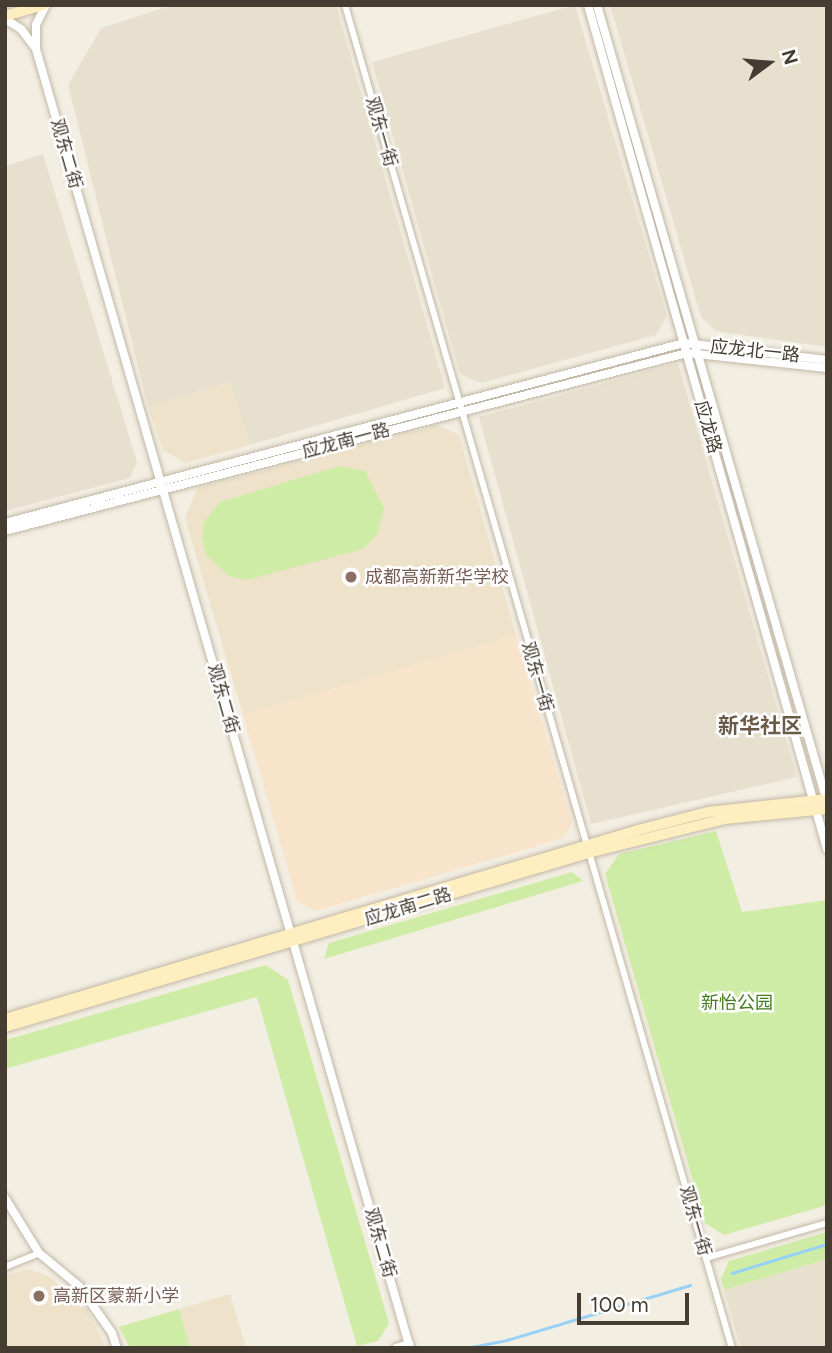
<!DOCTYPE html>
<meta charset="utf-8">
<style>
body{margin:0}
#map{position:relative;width:832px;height:1353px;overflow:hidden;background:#f3eee2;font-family:Figtree,"Noto Sans SC",sans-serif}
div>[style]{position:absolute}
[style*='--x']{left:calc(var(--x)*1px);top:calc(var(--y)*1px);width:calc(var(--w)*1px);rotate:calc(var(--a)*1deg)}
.residential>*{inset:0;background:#e8e0cf}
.commercial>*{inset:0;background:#f8e4ca}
.education>*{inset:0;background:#eee3ca}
.green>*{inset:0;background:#ceeca6}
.stream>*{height:2.5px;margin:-1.25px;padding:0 1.25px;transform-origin:1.25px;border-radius:1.25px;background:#97d1f7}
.roads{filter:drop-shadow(0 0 2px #c2b8a7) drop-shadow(0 0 2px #c2b8a7)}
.minor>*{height:6px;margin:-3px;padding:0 3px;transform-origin:3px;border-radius:3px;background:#fff}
.tertiary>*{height:8px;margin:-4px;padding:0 4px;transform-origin:4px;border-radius:4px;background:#fff}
.secondary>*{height:10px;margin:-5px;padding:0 5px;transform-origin:5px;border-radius:5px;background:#ffefc0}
.dots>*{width:19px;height:19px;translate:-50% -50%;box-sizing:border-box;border:4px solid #fff;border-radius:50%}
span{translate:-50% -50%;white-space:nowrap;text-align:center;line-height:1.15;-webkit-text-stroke:5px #fff;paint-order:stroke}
.street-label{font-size:18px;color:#453d32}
.education-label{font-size:18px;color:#785e54}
.left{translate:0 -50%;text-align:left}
.park-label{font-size:18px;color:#447c20}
.quarter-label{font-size:21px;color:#695b48;font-weight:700}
.frame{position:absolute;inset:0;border:7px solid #453d32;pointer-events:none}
.north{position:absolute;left:734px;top:28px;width:70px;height:70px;-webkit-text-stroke:5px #fff;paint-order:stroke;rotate:74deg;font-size:19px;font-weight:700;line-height:28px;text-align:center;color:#453d32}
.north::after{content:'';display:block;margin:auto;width:24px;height:32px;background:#453d32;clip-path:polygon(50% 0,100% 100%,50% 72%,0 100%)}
.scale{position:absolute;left:577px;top:1293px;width:112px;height:32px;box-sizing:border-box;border:4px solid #453d32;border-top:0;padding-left:9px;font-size:21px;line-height:24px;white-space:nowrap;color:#453d32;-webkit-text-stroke:5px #fff;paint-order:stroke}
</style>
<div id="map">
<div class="residential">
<div style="clip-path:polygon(173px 5px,336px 5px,445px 388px,250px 445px,230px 382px,148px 407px,68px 85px,101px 28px)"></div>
<div style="clip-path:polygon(575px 5px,667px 316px,656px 335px,481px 383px,460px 374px,372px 62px)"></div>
<div style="clip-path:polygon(610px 5px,827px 5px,827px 347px,716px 331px,701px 317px)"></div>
<div style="clip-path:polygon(43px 154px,137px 462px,130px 478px,5px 511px,5px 166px)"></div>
<div style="clip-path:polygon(678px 363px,797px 777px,591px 824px,479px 417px)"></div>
<div style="clip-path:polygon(827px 1259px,827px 1348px,741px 1348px,724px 1290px)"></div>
</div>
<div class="commercial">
<div style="clip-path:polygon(516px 635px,572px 823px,564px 838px,316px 911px,297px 901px,243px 715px)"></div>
</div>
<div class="education">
<div style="clip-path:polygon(231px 382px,250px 445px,185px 463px,163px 450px,148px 407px)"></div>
<div style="clip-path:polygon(438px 425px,459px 435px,516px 635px,243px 715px,185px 518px,197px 488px)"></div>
<div style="clip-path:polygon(29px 1269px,50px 1277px,87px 1310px,107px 1348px,5px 1348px,5px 1275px)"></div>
<div style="clip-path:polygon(230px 1294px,246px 1348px,190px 1348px,179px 1309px)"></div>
</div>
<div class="green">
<div style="clip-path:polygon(340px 466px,365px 471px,384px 508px,377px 535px,363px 549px,246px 580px,229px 576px,207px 556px,202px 539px,204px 522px,220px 502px)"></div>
<div style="clip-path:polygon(716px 831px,742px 912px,827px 900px,827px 1205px,724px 1235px,705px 1223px,605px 874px,619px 854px)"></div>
<div style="clip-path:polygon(572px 872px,583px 881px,324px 959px,329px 943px)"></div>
<div style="clip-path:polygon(266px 965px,288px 980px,389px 1323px,378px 1341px,357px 1346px,257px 997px,5px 1069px,5px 1040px)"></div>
<div style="clip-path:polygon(827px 1232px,827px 1259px,724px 1290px,721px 1279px,729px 1261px)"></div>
<div style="clip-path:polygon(179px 1309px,190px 1348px,130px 1348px,119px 1327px)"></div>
</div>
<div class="stream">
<div style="--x:732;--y:1273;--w:99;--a:-17"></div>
<div style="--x:466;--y:1348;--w:42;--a:-11"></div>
<div style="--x:507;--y:1340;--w:191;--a:-16.7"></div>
</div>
<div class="roads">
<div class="minor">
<div style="--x:345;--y:5;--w:1398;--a:73.93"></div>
<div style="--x:706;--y:1258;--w:126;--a:-16.1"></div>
<div style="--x:5;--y:1267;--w:37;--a:-22"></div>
</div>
<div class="tertiary">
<div style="--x:46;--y:5;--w:22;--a:117"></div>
<div style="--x:36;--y:25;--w:24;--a:90"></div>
<div style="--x:36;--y:49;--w:1352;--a:73.94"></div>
<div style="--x:588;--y:5;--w:877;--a:74.19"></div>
<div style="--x:597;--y:5;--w:830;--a:73.9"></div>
<div style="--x:5;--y:19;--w:19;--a:32"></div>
<div style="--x:21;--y:29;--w:25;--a:53"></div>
<div style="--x:5;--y:523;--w:702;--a:-14.85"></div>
<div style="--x:684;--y:343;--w:144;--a:6.8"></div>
<div style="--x:5;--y:531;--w:705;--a:-14.63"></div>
<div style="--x:687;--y:353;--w:141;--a:6.1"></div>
<div style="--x:5;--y:1198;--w:65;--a:58.3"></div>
<div style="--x:39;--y:1253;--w:52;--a:39.5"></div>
<div style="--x:79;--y:1286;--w:57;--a:54.9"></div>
<div style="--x:112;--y:1333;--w:16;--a:72"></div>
<div style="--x:396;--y:1348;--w:14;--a:-17"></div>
</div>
<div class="secondary">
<div style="--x:5;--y:16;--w:40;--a:-16"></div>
<div style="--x:5;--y:1019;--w:661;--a:-16.62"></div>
<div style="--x:638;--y:830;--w:72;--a:-14.4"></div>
<div style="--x:708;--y:812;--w:120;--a:-6.2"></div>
<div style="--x:5;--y:1027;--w:608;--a:-16.62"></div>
<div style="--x:588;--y:853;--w:140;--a:-14"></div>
<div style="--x:724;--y:819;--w:103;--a:-5.5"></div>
</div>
</div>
<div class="dots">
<div style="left:351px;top:577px;background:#8d6e63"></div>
<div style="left:39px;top:1296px;background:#8d6e63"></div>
</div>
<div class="street-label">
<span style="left:381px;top:132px;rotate:74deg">观东一街</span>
<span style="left:66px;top:154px;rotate:74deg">观东二街</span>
<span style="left:755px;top:351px;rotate:6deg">应龙北一路</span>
<span style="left:708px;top:427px;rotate:74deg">应龙路</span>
<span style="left:346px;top:441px;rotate:-15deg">应龙南一路</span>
<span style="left:537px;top:677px;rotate:74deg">观东一街</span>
<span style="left:223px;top:699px;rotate:74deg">观东二街</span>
<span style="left:408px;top:907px;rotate:-17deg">应龙南二路</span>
<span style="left:695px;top:1221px;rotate:74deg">观东一街</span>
<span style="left:380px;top:1243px;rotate:74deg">观东二街</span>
</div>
<div class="education-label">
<span class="left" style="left:365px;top:577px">成都高新新华学校</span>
<span class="left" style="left:53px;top:1296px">高新区蒙新小学</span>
</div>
<div class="park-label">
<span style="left:737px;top:1003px">新怡公园</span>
</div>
<div class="quarter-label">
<span style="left:760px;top:726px">新华社区</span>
</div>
<div class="frame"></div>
<div class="north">N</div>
<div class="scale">100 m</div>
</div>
